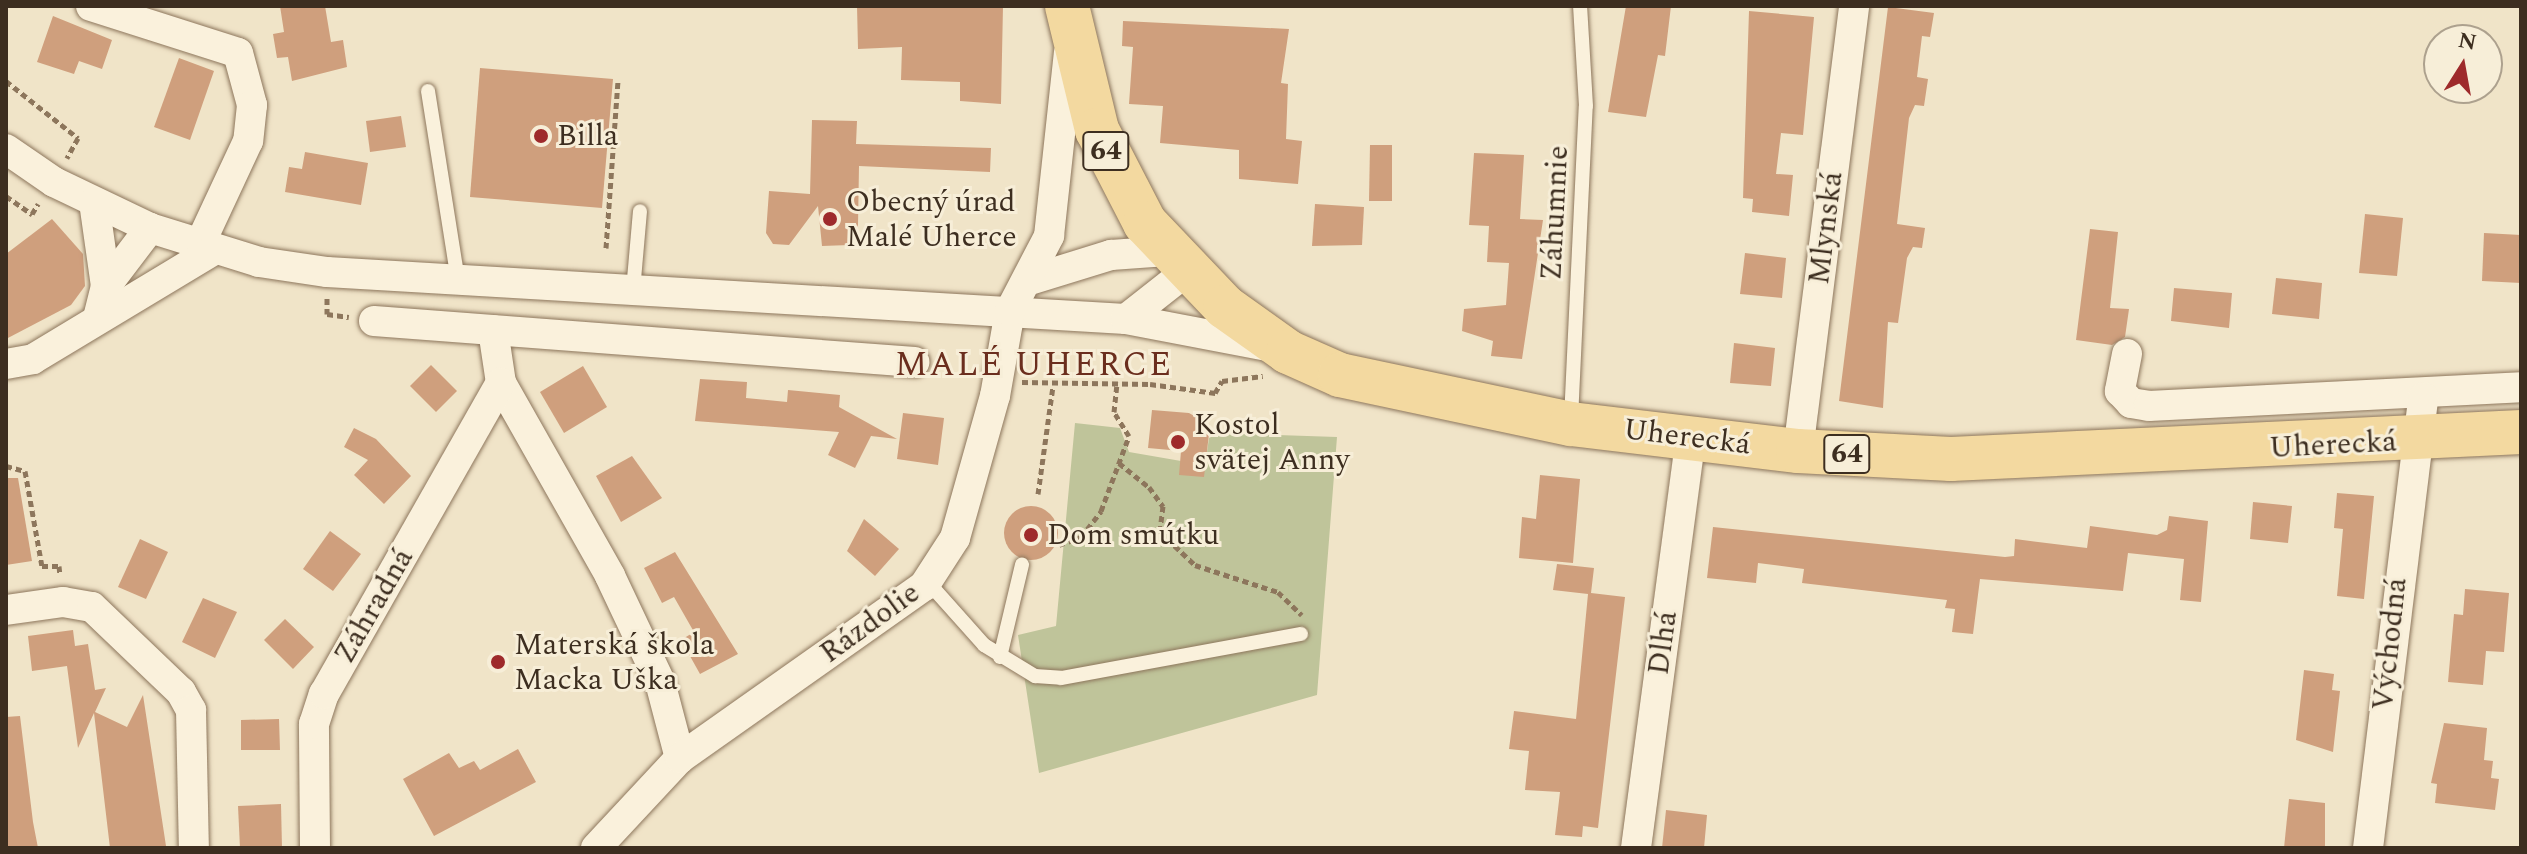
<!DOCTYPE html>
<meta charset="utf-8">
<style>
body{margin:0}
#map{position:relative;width:2527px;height:854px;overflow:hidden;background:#f0e4c8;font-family:Spectral,serif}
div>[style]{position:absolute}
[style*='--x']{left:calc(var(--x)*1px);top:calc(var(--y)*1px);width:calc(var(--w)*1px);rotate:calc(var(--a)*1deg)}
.cemetery>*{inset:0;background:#bfc49a}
.building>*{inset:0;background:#cf9f7d}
.round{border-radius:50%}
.path>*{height:5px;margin-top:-2.5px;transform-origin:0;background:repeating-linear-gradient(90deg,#8d765c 0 6px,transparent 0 10px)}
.roads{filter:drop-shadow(0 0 2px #8d765c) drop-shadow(0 0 2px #8d765c)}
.lane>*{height:14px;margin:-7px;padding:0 7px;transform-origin:7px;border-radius:7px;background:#faf1dc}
.street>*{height:30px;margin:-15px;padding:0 15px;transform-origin:15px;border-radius:15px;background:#faf1dc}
.primary>*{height:44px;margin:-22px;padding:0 22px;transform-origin:22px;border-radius:22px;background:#f3d9a0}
.dots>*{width:22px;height:22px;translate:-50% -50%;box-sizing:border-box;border:4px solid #f7eed8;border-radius:50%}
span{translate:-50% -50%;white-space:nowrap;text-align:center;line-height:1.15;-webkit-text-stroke:6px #f7eed8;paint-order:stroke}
.shield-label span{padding:2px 6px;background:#f7eed8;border:2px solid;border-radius:6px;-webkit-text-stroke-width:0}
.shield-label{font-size:28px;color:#3d2e20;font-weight:700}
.poi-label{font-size:30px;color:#3d2e20}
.left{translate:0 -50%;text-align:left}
.street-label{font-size:30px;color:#3d2e20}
.quarter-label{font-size:34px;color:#6b2e1e;letter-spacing:2px}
.frame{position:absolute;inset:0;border:8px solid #3d2e20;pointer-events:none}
.north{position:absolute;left:2423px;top:24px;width:80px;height:80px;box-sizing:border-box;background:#f7eed8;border:2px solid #ada18e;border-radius:50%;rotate:11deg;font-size:22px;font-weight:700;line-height:32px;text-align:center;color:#3d2e20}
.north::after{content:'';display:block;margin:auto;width:28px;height:36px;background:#9e2a2b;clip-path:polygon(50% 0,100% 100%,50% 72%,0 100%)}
</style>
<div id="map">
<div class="cemetery">
<div style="clip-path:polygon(1075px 423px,1120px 428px,1129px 452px,1181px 461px,1204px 473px,1209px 438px,1219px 433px,1337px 437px,1317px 695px,1039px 773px,1018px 635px,1056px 626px)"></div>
</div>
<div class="building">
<div style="clip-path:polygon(280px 6px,325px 6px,331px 42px,343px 40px,347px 67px,292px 81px,288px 57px,277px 58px,273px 34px,284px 32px)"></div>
<div style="clip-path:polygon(857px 6px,1003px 6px,1001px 104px,960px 101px,960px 82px,901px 80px,902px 47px,858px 49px)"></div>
<div style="clip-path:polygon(1626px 6px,1671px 6px,1665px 56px,1658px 55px,1646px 117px,1608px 112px)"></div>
<div style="clip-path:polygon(1888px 7px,1934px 13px,1930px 37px,1922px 36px,1917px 77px,1928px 79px,1924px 106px,1915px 105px,1909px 118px,1897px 224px,1925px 228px,1922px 248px,1913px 247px,1907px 258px,1898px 323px,1888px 322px,1883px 408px,1839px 401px)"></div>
<div style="clip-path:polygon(1749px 11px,1814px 17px,1803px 135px,1781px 133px,1776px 174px,1793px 175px,1789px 216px,1752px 212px,1753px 199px,1743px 198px)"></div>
<div style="clip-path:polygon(53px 16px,112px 40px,102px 69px,79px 61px,74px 74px,37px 62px)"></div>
<div style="clip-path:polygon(1123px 21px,1289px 29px,1281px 83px,1288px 84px,1286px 139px,1302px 141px,1298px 184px,1239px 179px,1239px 150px,1160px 143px,1163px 106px,1129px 104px,1133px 47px,1122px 46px)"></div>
<div style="clip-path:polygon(179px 58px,214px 71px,190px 140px,154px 127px)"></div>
<div style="clip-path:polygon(480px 68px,613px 79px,602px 208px,470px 197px)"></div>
<div style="clip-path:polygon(401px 116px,406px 147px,370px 152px,366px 121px)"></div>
<div style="clip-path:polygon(812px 120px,857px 121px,856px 144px,991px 148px,990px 172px,859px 166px,858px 225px,849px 245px,822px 246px,818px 206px,789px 245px,773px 244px,766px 233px,769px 191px,810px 194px)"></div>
<div style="clip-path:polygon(1370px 145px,1392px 145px,1392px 201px,1369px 201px)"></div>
<div style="clip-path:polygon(305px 152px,368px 163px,361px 205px,285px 192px,289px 167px,302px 169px)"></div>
<div style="clip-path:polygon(1474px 153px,1524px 155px,1520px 219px,1543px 220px,1522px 359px,1491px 356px,1493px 341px,1462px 331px,1464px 309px,1506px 305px,1509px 263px,1487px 262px,1489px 226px,1469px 225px)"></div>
<div style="clip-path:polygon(1315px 204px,1364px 207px,1362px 245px,1312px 246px)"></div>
<div style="clip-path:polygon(2365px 214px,2403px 218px,2397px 276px,2359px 273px)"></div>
<div style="clip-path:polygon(52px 219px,83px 254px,85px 286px,71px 305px,6px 339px,6px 254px)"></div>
<div style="clip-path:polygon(2090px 229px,2118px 232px,2110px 308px,2129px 309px,2125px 337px,2112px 345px,2076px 340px)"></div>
<div style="clip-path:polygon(2484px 233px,2521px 235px,2521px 283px,2482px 281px)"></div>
<div style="clip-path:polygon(1745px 253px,1786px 258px,1782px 298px,1740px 294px)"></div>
<div style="clip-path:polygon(2276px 278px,2322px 283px,2319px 319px,2272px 314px)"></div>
<div style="clip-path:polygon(2174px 288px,2232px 293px,2229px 328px,2171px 321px)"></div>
<div style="clip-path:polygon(1734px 343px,1775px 348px,1771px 386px,1730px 383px)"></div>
<div style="clip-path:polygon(431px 365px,457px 391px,436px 412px,410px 386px)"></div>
<div style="clip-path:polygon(583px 366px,607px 407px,564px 433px,540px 392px)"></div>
<div style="clip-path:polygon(700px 379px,747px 382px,746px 398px,787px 402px,788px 390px,840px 395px,839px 407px,897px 439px,871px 436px,855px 468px,828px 455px,839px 432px,695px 421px)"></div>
<div style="clip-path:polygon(1152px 410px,1189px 413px,1210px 425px,1204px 477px,1179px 475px,1181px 451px,1148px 448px)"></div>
<div style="clip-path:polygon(903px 413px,944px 418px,938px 465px,897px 459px)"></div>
<div style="clip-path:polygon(354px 428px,376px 439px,411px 476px,384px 504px,354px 475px,368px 460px,344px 447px)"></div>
<div style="clip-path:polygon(632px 456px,662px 498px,621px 522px,596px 476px)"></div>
<div style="clip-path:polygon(1540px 475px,1580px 479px,1573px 563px,1519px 558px,1522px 517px,1536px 519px)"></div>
<div style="clip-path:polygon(6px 478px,18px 478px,32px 561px,6px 565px)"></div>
<div style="clip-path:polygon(2337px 493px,2374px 496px,2364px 599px,2337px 596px,2343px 529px,2334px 528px)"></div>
<div style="clip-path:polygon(2253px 502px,2292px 506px,2288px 543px,2250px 539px)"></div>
<div class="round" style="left:1004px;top:506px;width:54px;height:54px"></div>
<div style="clip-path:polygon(2169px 516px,2208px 521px,2201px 602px,2180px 600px,2184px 559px,2128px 553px,2123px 591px,1980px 579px,1973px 634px,1952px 632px,1955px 609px,1945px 608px,1947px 600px,1802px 583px,1804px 569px,1758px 563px,1756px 583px,1707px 578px,1713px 527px,2005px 557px,2014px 556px,2015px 539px,2087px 548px,2090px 526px,2157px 535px,2167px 530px)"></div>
<div style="clip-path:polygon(864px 519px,899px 549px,875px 576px,847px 551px)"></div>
<div style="clip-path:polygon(330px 531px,361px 554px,333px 591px,303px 569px)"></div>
<div style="clip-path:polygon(140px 539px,168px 552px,146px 599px,118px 587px)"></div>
<div style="clip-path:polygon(675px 552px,738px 654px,700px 674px,681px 640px,694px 632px,674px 597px,662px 603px,644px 568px)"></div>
<div style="clip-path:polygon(1557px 564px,1594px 568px,1591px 593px,1625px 597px,1598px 828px,1583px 826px,1582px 837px,1555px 835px,1560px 792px,1525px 790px,1529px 751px,1509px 749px,1514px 711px,1576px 719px,1588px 594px,1553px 590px)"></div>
<div style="clip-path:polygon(2465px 589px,2509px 593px,2504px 652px,2486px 651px,2483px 685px,2448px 682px,2454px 614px,2463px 615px)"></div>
<div style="clip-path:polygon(203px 598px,237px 612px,215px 658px,182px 642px)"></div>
<div style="clip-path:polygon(285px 619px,314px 647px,293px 669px,264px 640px)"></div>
<div style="clip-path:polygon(73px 630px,75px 646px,88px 644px,95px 690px,106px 688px,95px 712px,127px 727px,143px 695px,166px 846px,110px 848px,94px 713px,78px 748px,67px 666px,32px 671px,28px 636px)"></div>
<div style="clip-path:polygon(2304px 670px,2334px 674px,2332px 690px,2340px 691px,2333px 752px,2296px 740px)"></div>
<div style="clip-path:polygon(20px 716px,33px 822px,38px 848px,6px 848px,6px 717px)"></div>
<div style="clip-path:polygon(279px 719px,280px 750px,241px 750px,241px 720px)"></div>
<div style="clip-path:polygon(2444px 723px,2487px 728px,2484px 760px,2493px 761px,2491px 778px,2499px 779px,2495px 810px,2435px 803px,2437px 784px,2431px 783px)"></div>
<div style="clip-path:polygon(518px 749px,536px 782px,434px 836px,403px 779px,449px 753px,459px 768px,474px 761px,480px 770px)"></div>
<div style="clip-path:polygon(2289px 799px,2325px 803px,2325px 846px,2284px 848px)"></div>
<div style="clip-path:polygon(281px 804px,282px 848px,240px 848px,238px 806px)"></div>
<div style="clip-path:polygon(1666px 810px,1707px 815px,1704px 848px,1662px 848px)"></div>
</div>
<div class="path">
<div style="--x:6;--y:81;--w:92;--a:38.4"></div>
<div style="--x:78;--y:138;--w:23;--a:119"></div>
<div style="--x:6;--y:196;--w:32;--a:35"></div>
<div style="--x:32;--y:214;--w:12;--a:-59"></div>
<div style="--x:606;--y:248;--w:167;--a:-85.9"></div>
<div style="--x:327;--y:298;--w:16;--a:90"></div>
<div style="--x:327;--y:314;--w:22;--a:8"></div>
<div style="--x:1022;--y:382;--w:128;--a:0.9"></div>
<div style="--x:1150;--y:384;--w:66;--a:7.9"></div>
<div style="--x:1215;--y:393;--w:14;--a:-60"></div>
<div style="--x:1222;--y:381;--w:41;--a:-7"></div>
<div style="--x:1119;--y:463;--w:38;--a:39"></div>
<div style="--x:1149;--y:487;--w:24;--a:54"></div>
<div style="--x:1163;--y:506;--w:26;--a:97"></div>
<div style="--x:1160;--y:532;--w:48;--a:43.3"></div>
<div style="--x:1195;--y:565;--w:87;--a:18"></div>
<div style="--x:1278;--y:592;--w:33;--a:44"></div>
<div style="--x:6;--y:466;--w:20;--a:15"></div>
<div style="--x:25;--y:471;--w:97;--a:79.9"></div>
<div style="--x:42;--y:566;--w:17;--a:0"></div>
<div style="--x:59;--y:566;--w:9;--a:84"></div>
<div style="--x:1038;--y:494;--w:109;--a:-82.1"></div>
<div style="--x:1059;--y:545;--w:23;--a:-20"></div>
<div style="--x:1081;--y:537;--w:33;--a:-52"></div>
<div style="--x:1101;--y:511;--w:80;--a:-69.5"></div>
<div style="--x:1129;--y:436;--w:28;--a:-122"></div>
<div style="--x:1114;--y:412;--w:30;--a:-84"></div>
</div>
<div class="roads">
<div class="lane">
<div style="--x:428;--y:91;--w:191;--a:81"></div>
<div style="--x:633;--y:291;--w:80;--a:-85"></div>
<div style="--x:1571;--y:419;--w:313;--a:-87.3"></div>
<div style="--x:1586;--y:106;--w:100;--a:-93.4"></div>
<div style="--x:927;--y:581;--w:86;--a:48.3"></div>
<div style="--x:984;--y:645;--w:60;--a:31.3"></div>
<div style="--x:1035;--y:676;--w:26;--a:4"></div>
<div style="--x:1061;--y:678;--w:244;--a:-10.4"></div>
<div style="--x:1000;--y:657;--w:95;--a:-76.6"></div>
</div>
<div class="street">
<div style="--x:91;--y:6;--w:154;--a:17.7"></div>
<div style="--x:238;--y:53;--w:54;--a:74.9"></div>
<div style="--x:252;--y:105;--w:36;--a:96"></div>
<div style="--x:248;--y:141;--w:116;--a:115"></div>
<div style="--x:6;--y:149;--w:58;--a:34.5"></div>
<div style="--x:54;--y:182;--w:106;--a:25.6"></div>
<div style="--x:150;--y:228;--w:114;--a:17.3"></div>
<div style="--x:259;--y:262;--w:69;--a:8.4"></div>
<div style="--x:327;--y:272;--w:800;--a:3.37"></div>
<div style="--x:1126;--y:319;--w:144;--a:10.8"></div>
<div style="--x:94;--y:202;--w:85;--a:81.9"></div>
<div style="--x:1030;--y:280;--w:85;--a:-17.2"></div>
<div style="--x:1111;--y:255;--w:56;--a:-4.1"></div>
<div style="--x:99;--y:314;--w:29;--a:-76"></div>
<div style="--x:106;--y:286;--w:73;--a:-52.8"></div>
<div style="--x:1126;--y:319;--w:78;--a:-38.2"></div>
<div style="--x:374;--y:321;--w:542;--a:4.34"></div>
<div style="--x:493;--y:330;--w:54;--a:81.4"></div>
<div style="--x:501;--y:383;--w:222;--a:60.5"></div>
<div style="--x:610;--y:576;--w:117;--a:64.7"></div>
<div style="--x:660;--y:682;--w:79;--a:75.3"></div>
<div style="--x:2127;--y:354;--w:38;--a:101"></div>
<div style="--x:2120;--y:391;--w:16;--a:47"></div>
<div style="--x:2131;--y:403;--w:18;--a:9"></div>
<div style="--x:2149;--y:406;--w:372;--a:-2.9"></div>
<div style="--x:6;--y:364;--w:27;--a:-10"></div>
<div style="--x:33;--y:359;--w:209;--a:-31.1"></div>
<div style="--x:1798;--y:451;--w:449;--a:-82.8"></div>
<div style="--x:6;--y:610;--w:58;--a:-8"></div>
<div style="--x:63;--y:602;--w:29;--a:10"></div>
<div style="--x:92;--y:607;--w:123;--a:43.7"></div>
<div style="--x:181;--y:692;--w:21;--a:61"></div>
<div style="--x:191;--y:710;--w:138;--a:88.8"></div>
<div style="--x:315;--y:848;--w:124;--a:-90.5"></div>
<div style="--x:314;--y:724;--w:32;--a:-72"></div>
<div style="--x:324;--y:694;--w:358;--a:-60.4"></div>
<div style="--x:596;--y:848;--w:123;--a:-47"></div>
<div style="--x:680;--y:758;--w:299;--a:-35.2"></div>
<div style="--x:924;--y:586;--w:57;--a:-57.1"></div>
<div style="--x:955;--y:538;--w:148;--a:-74.3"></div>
<div style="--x:995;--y:396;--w:86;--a:-80"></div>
<div style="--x:1010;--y:311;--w:85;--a:-62.5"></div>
<div style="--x:1049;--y:236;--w:184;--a:-83.8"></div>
<div style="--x:1636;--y:848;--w:415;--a:-82.4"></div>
<div style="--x:2368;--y:848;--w:454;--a:-83"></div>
</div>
<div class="primary">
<div style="--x:1067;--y:6;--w:128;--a:76.4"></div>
<div style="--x:1097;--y:130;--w:105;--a:62.7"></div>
<div style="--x:1145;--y:223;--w:116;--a:46.4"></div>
<div style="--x:1225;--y:307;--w:77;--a:35.5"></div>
<div style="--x:1288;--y:352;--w:57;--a:23.9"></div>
<div style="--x:1340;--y:375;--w:236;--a:12"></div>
<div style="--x:1571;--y:424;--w:229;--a:6.8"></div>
<div style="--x:1798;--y:451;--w:153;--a:3"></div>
<div style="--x:1951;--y:459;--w:571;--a:-2.71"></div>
</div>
</div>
<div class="dots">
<div style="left:541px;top:136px;background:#9e2a2b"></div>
<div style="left:830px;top:219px;background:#9e2a2b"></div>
<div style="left:1178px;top:442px;background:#9e2a2b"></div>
<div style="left:1031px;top:535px;background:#9e2a2b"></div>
<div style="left:498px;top:662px;background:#9e2a2b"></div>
</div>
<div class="shield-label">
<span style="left:1106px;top:151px">64</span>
<span style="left:1847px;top:454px">64</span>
</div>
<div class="poi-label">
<span class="left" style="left:557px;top:136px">Billa</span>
<span class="left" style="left:846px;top:219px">Obecný úrad<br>Malé Uherce</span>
<span class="left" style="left:1194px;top:442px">Kostol<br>svätej Anny</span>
<span class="left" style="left:1047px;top:535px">Dom smútku</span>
<span class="left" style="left:514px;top:662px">Materská škola<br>Macka Uška</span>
</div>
<div class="street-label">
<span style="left:1555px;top:213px;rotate:-87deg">Záhumnie</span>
<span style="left:1826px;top:228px;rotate:-83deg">Mlynská</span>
<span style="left:1687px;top:437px;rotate:7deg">Uherecká</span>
<span style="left:2333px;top:445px;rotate:-3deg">Uherecká</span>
<span style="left:374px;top:606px;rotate:-60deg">Záhradná</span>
<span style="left:870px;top:623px;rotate:-36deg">Rázdolie</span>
<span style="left:1663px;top:643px;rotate:-82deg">Dlhá</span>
<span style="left:2390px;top:644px;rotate:-84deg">Východná</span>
</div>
<div class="quarter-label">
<span style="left:1034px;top:366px">MALÉ UHERCE</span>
</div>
<div class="frame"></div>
<div class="north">N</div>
</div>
